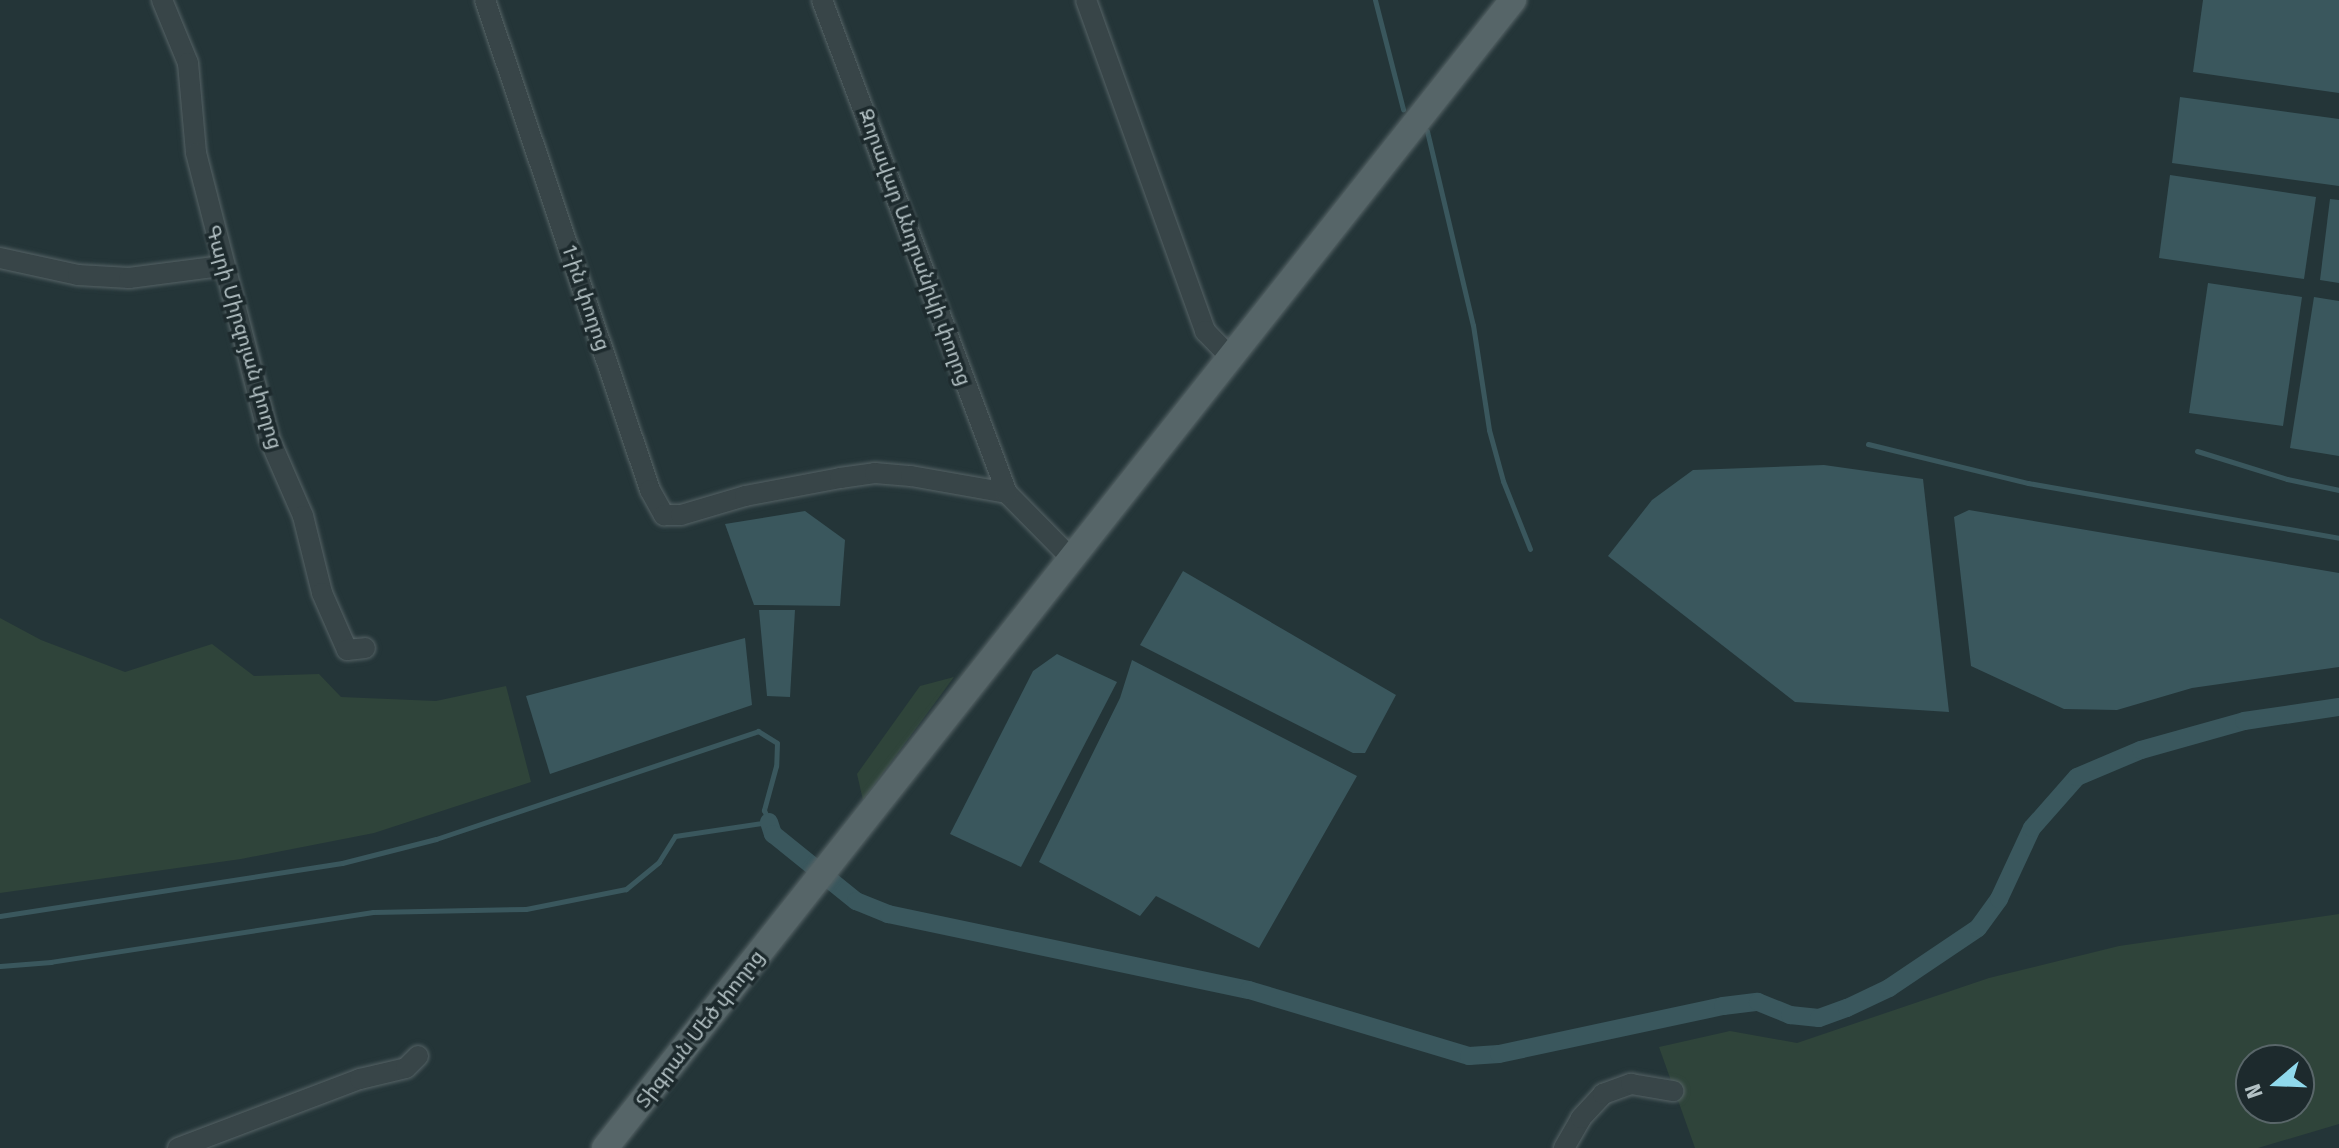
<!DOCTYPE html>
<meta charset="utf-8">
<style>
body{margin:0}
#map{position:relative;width:2339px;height:1148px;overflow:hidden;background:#243538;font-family:"Fira Sans Condensed","Noto Sans Armenian",sans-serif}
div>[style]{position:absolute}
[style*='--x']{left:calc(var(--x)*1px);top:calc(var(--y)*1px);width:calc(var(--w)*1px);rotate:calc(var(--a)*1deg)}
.green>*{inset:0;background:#2f443a}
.water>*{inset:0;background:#3a575d}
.stream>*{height:5px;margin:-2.5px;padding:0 2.5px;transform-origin:2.5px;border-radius:2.5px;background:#3a575d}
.canal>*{height:18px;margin:-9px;padding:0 9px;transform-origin:9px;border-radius:9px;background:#3a575d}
.roads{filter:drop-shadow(0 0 2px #566366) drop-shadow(0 0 2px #566366)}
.minor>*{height:20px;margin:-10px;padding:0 10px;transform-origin:10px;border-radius:10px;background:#384548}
.major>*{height:26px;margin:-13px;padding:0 13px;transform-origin:13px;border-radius:13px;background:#566568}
span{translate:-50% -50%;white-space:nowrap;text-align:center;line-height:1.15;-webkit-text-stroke:7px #1d2a2d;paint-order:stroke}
.street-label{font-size:20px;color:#b3c1c4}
.north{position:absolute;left:2235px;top:1044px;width:80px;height:80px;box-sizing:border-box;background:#1d2a2d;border:2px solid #596669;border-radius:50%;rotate:251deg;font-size:22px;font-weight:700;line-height:32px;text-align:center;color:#b3c1c4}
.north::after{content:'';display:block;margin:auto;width:28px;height:36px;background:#90d9ec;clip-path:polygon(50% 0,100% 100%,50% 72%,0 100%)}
</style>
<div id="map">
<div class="green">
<div style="clip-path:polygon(0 618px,41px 640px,125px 672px,212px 644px,254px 676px,319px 674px,341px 697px,436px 701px,506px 686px,531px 782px,374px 833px,241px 859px,0 893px)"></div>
<div style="clip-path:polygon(954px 677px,863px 800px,857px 774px,920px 686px)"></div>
<div style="clip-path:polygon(evenodd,2339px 914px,2339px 1124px,2258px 1148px,1695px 1148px,1659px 1047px,1730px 1031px,1797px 1043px,1989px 978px,2119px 946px,2339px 914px,2251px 1060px,2299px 1060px,2299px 1108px,2251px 1108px,2251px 1060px)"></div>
</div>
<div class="water">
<div style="clip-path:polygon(2203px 0,2339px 0,2339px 93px,2193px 72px)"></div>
<div style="clip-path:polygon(2180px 97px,2339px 119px,2339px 186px,2172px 163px)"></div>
<div style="clip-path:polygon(2170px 175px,2316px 197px,2304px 279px,2159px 258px)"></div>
<div style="clip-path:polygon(2330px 199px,2339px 200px,2339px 283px,2320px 280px)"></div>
<div style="clip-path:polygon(2208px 283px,2302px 297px,2283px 426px,2189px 413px)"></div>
<div style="clip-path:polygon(2314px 297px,2339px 301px,2339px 456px,2290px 448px)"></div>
<div style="clip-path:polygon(1824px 465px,1923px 479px,1949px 712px,1795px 702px,1608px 556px,1652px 500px,1693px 470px)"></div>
<div style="clip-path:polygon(1969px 510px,2339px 573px,2339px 667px,2192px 688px,2117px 710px,2064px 709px,1971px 666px,1954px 517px)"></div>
<div style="clip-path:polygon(805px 511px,845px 540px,840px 606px,754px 605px,725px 524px)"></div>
<div style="clip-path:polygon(1183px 571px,1396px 695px,1365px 753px,1353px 753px,1140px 645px)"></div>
<div style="clip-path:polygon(759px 610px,795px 610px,790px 697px,767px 696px)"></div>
<div style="clip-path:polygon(745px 638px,752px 705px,550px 774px,526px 696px)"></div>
<div style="clip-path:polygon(1057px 654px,1117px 682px,1021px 867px,950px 834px,1033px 671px)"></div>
<div style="clip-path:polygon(1132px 660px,1357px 776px,1259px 948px,1156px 896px,1140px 916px,1039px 862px,1120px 698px)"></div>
</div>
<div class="stream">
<div style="--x:1375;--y:0;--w:113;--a:75.6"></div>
<div style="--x:1427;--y:131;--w:199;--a:76.7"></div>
<div style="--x:1473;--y:325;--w:106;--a:81.3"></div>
<div style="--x:1489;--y:430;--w:53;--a:74.6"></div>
<div style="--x:1503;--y:481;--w:73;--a:68.3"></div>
<div style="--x:1868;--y:444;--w:165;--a:13.7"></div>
<div style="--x:2028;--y:483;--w:316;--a:10"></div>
<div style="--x:2197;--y:451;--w:94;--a:17.3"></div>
<div style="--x:2287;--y:479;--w:53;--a:11.9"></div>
<div style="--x:0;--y:916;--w:346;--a:-8.8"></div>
<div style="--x:342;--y:863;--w:97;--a:-14.3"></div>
<div style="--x:436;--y:839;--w:340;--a:-18.5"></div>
<div style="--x:758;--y:731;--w:22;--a:32"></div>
<div style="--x:777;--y:743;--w:23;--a:92"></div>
<div style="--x:776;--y:766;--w:46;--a:105.3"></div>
<div style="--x:764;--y:810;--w:13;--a:67"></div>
<div style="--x:769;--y:822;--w:95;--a:171.5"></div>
<div style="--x:675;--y:836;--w:31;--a:122"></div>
<div style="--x:659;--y:862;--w:43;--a:140.7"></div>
<div style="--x:626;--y:889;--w:102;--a:168.7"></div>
<div style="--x:526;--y:909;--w:153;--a:178.9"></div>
<div style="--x:373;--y:912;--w:326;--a:171.2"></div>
<div style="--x:51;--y:962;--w:51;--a:175.5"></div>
</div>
<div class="canal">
<div style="--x:769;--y:822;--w:13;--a:72"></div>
<div style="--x:773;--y:834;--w:107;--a:38.9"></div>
<div style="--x:856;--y:901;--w:35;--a:22"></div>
<div style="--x:888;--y:914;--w:369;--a:11.9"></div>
<div style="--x:1249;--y:990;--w:230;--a:16.7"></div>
<div style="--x:1469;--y:1056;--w:30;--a:-4"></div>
<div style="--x:1499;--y:1054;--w:229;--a:-12.1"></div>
<div style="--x:1723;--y:1006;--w:35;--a:-7"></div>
<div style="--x:1758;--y:1002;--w:35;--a:22"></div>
<div style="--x:1790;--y:1015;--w:29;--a:6"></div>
<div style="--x:1819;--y:1018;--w:30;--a:-20"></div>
<div style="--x:1847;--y:1008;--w:47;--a:-25.5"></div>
<div style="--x:1889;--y:988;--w:107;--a:-34"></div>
<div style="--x:1978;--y:928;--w:36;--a:-54"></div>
<div style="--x:1999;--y:899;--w:78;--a:-65.1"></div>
<div style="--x:2032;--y:828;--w:68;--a:-48.6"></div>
<div style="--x:2077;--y:777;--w:69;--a:-22.9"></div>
<div style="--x:2141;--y:750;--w:107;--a:-15.7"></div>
<div style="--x:2244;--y:721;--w:96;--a:-8.4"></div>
</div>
<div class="roads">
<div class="minor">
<div style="--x:162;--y:0;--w:68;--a:67.6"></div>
<div style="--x:188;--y:63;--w:90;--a:84.9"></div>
<div style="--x:196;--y:153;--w:294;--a:75.6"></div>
<div style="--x:269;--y:438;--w:85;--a:66.4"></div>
<div style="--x:303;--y:516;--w:79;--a:76.1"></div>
<div style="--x:322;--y:593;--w:62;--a:66.3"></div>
<div style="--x:347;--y:650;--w:18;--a:-6"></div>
<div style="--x:485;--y:0;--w:517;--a:71.39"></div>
<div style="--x:650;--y:490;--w:29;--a:61"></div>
<div style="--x:664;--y:515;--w:17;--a:0"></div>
<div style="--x:681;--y:515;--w:67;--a:-16.5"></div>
<div style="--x:745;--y:496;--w:97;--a:-10.7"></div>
<div style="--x:840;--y:478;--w:35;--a:-8"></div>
<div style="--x:875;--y:473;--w:36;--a:5"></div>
<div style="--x:911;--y:476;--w:97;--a:10"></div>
<div style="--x:1007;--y:493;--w:90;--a:45.5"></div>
<div style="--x:822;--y:0;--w:527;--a:69.43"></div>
<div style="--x:1086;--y:0;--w:352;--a:70.2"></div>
<div style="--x:1205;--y:331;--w:36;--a:46"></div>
<div style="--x:0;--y:258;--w:80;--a:12.3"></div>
<div style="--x:78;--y:275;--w:51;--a:3.4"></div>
<div style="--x:129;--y:278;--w:94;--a:-7.4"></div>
<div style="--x:178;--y:1148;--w:195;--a:-20.8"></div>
<div style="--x:360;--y:1079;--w:47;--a:-13.4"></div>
<div style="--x:406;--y:1068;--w:17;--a:-45"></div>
<div style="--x:1564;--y:1148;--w:34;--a:-60"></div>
<div style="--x:1581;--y:1118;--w:33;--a:-47"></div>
<div style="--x:1603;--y:1094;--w:30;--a:-20"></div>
<div style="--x:1631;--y:1084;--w:43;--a:9.5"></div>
</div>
<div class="major">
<div style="--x:605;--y:1148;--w:1464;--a:-51.66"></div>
</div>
</div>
<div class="street-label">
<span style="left:915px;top:247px;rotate:70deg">Զորավար Անդրանիկի փողոց</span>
<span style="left:586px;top:298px;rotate:71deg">1-ին փողոց</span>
<span style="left:244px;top:337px;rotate:74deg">Գարի Միրզոյան փողոց</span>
<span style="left:700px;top:1029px;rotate:-52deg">Տիգրան Մեծ փողոց</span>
</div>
<div class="north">N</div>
</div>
